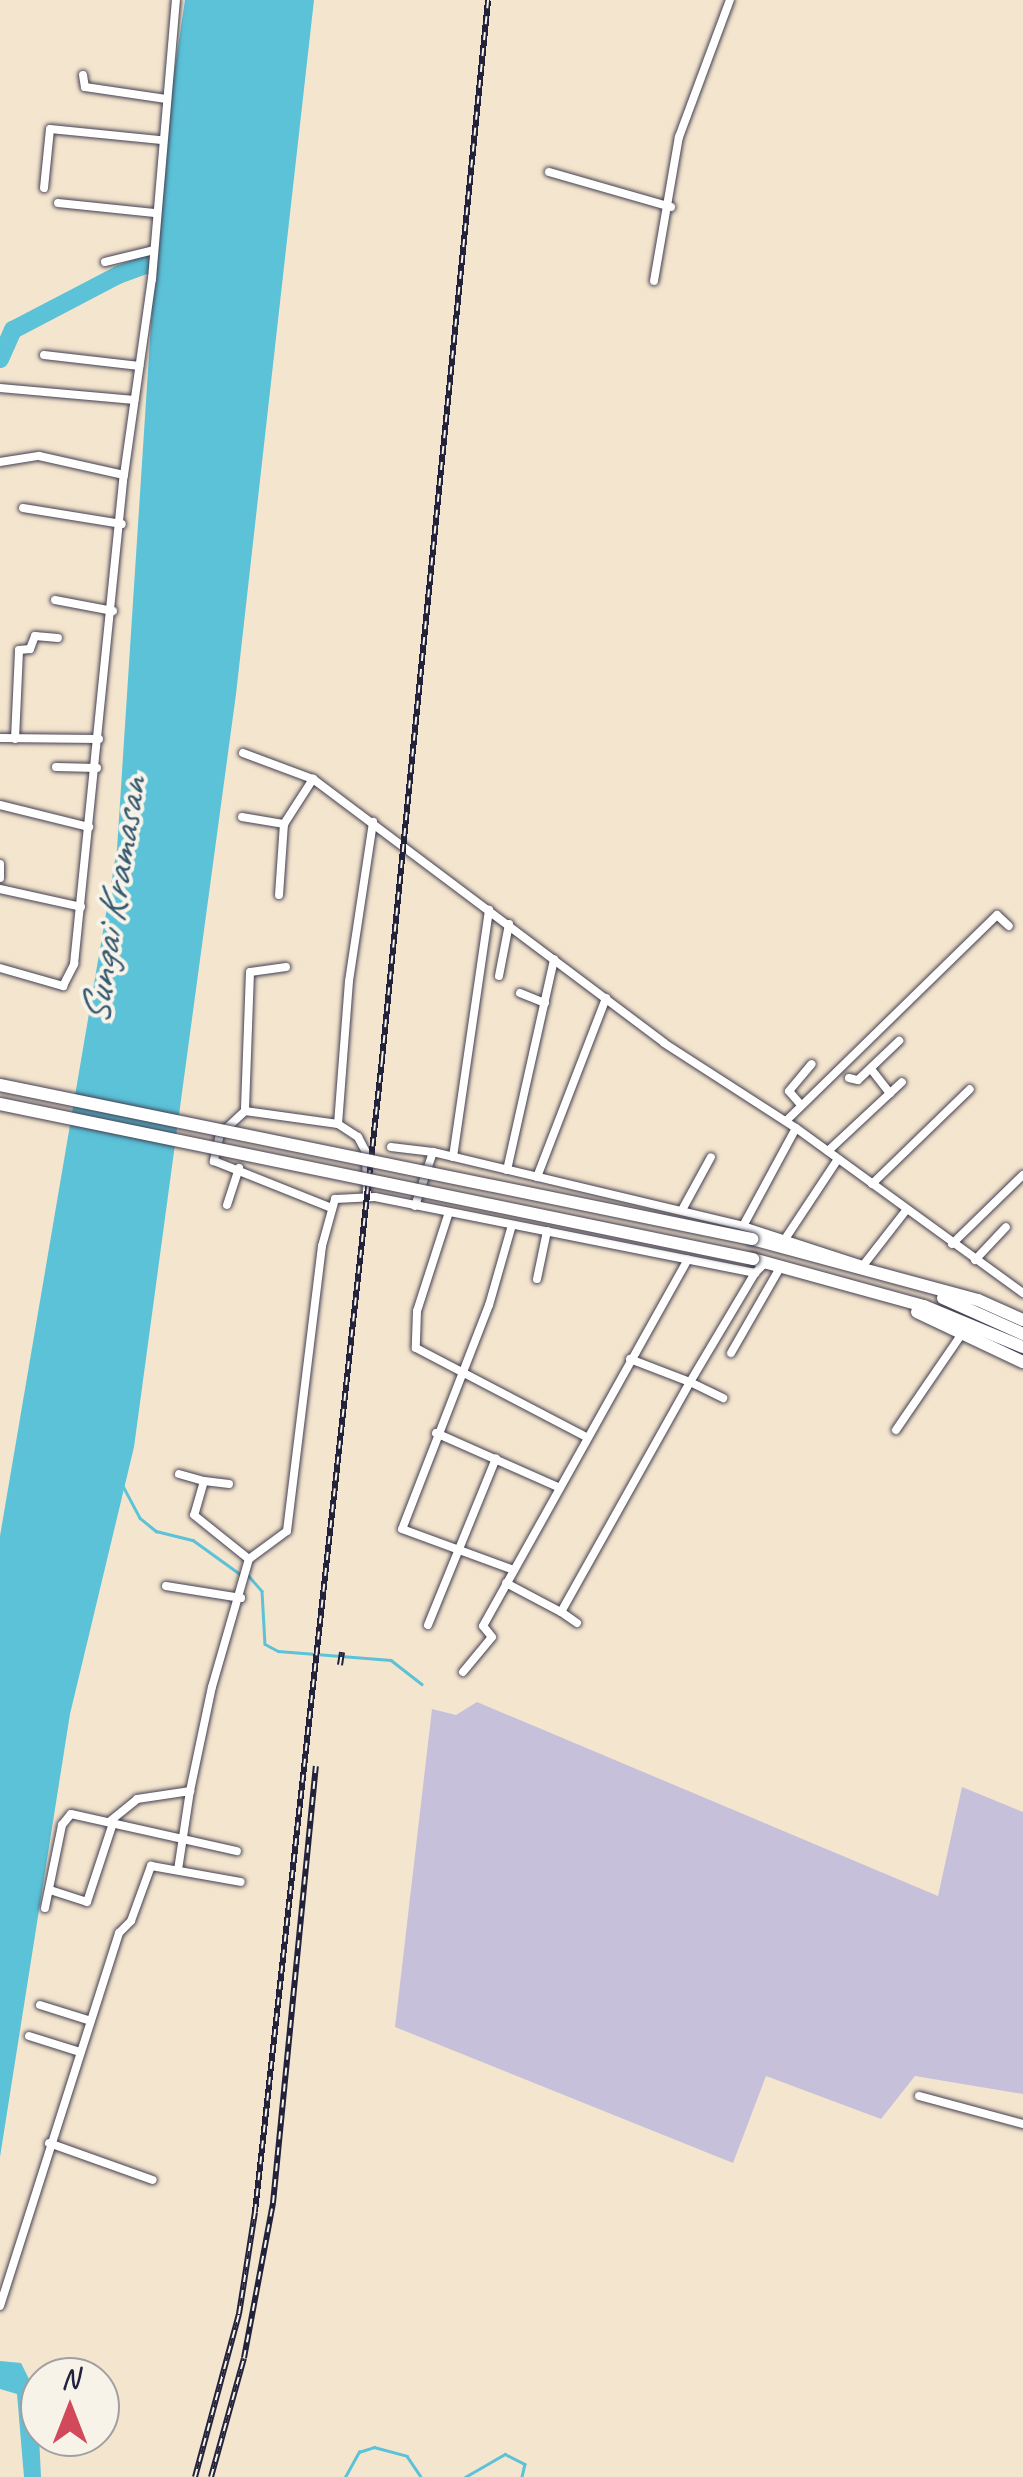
<!DOCTYPE html>
<style>
body{margin:0}
#map{position:relative;width:1023px;height:2477px;overflow:hidden;background:#f4e5ce;font-family:Caveat,sans-serif}
div>[style]{position:absolute}
[style*='--x']{left:calc(var(--x)*1px);top:calc(var(--y)*1px);width:calc(var(--w)*1px);rotate:calc(var(--a)*1deg)}
.industrial>*{inset:0;background:#c6c0da}
.water>*{inset:0;background:#5bc2d8}
.stream>*{height:2.5px;margin:-1.25px;padding:0 1.25px;transform-origin:1.25px;border-radius:1.25px;background:#5bc2d8}
.river>*{height:18px;margin:-9px;padding:0 9px;transform-origin:9px;border-radius:9px;background:#5bc2d8}
.roads{filter:drop-shadow(0 0 2px #423f51) drop-shadow(0 0 2px #423f51)}
.minor>*{height:8px;margin:-4px;padding:0 4px;transform-origin:4px;border-radius:4px;background:#fff}
.trunk>*{height:12px;margin:-6px;padding:0 6px;transform-origin:6px;border-radius:6px;background:#fff}
.rail>*{height:6px;margin-top:-3px;transform-origin:0;background:repeating-linear-gradient(90deg,#f7f3e8 0 8px,#22223b 0 16px);box-sizing:border-box;border-block:2px solid #22223b}
.bridges{filter:drop-shadow(0 0 2px #423f51) drop-shadow(0 0 2px #423f51)}
.trunk-bridge>*{height:12px;margin:-6px;padding:0 6px;transform-origin:6px;border-radius:6px;background:#fff}
span{translate:-50% -50%;white-space:nowrap;text-align:center;line-height:1.15;-webkit-text-stroke:8px #f7f3e8;paint-order:stroke}
.water-label{font-size:42px;color:#365a72;font-style:italic}
.north{position:absolute;left:20px;top:2357px;width:100px;height:100px;box-sizing:border-box;background:#f7f3e8;border:2px solid #a29fa3;border-radius:50%;rotate:0deg;font-size:28px;font-weight:700;line-height:40px;text-align:center;color:#22223b}
.north::after{content:'';display:block;margin:auto;width:35px;height:45px;background:#d1495b;clip-path:polygon(50% 0,100% 100%,50% 72%,0 100%)}
</style>
<div id="map">
<div class="industrial">
<div style="clip-path:polygon(477px 1702px,938px 1896px,962px 1787px,1023px 1812px,1023px 2094px,915px 2076px,881px 2119px,766px 2076px,733px 2163px,395px 2027px,432px 1709px,456px 1715px)"></div>
</div>
<div class="water">
<div style="clip-path:polygon(185px 0,314px 0,236px 694px,134px 1447px,70px 1714px,0 2157px,0 1536px,117px 849px,162px 154px)"></div>
<div style="clip-path:polygon(0 2361px,21px 2363px,37px 2395px,41px 2477px,24px 2477px,17px 2394px,0 2389px)"></div>
</div>
<div class="stream">
<div style="--x:122;--y:1484;--w:38;--a:62"></div>
<div style="--x:140;--y:1518;--w:21;--a:39"></div>
<div style="--x:156;--y:1531;--w:38;--a:14"></div>
<div style="--x:193;--y:1540;--w:58;--a:35.9"></div>
<div style="--x:248;--y:1575;--w:21;--a:49"></div>
<div style="--x:262;--y:1591;--w:53;--a:86.8"></div>
<div style="--x:265;--y:1644;--w:15;--a:28"></div>
<div style="--x:278;--y:1651;--w:113;--a:4.6"></div>
<div style="--x:391;--y:1660;--w:39;--a:38"></div>
<div style="--x:345;--y:2477;--w:29;--a:-61"></div>
<div style="--x:359;--y:2452;--w:16;--a:-18"></div>
<div style="--x:374;--y:2447;--w:34;--a:15"></div>
<div style="--x:407;--y:2456;--w:25;--a:56"></div>
<div style="--x:465;--y:2477;--w:46;--a:-29.9"></div>
<div style="--x:505;--y:2454;--w:22;--a:27"></div>
<div style="--x:525;--y:2464;--w:13;--a:103"></div>
</div>
<div class="river">
<div style="--x:0;--y:359;--w:32;--a:-66"></div>
<div style="--x:13;--y:330;--w:119;--a:-27.6"></div>
<div style="--x:118;--y:275;--w:29;--a:-20"></div>
<div style="--x:145;--y:265;--w:24;--a:0"></div>
</div>
<div class="roads">
<div class="minor">
<div style="--x:83;--y:75;--w:12;--a:81"></div>
<div style="--x:85;--y:87;--w:82;--a:8.4"></div>
<div style="--x:549;--y:172;--w:127;--a:16"></div>
<div style="--x:44;--y:188;--w:59;--a:-84.2"></div>
<div style="--x:50;--y:129;--w:112;--a:5.7"></div>
<div style="--x:58;--y:203;--w:97;--a:5.9"></div>
<div style="--x:105;--y:262;--w:50;--a:-13.8"></div>
<div style="--x:654;--y:281;--w:146;--a:-80.2"></div>
<div style="--x:679;--y:137;--w:146;--a:-69.6"></div>
<div style="--x:44;--y:355;--w:96;--a:6.6"></div>
<div style="--x:0;--y:388;--w:135;--a:5.1"></div>
<div style="--x:0;--y:462;--w:39;--a:-9"></div>
<div style="--x:39;--y:456;--w:87;--a:12.6"></div>
<div style="--x:23;--y:508;--w:100;--a:9.2"></div>
<div style="--x:55;--y:600;--w:59;--a:10.7"></div>
<div style="--x:0;--y:738;--w:99;--a:0.6"></div>
<div style="--x:15;--y:739;--w:89;--a:-87.4"></div>
<div style="--x:19;--y:650;--w:11;--a:-5"></div>
<div style="--x:30;--y:649;--w:14;--a:-69"></div>
<div style="--x:35;--y:636;--w:23;--a:5"></div>
<div style="--x:243;--y:753;--w:75;--a:20.4"></div>
<div style="--x:313;--y:779;--w:439;--a:36.9"></div>
<div style="--x:664;--y:1043;--w:157;--a:32.8"></div>
<div style="--x:796;--y:1128;--w:281;--a:36"></div>
<div style="--x:56;--y:767;--w:41;--a:1.4"></div>
<div style="--x:0;--y:805;--w:92;--a:13.9"></div>
<div style="--x:242;--y:817;--w:43;--a:9.5"></div>
<div style="--x:0;--y:864;--w:14;--a:90"></div>
<div style="--x:0;--y:889;--w:83;--a:12.5"></div>
<div style="--x:279;--y:895;--w:71;--a:-86"></div>
<div style="--x:284;--y:824;--w:54;--a:-57.2"></div>
<div style="--x:286;--y:967;--w:36;--a:172"></div>
<div style="--x:250;--y:972;--w:139;--a:92.1"></div>
<div style="--x:245;--y:1111;--w:94;--a:8"></div>
<div style="--x:338;--y:1124;--w:24;--a:33"></div>
<div style="--x:358;--y:1137;--w:17;--a:62"></div>
<div style="--x:366;--y:1152;--w:44;--a:88.7"></div>
<div style="--x:0;--y:968;--w:66;--a:15.9"></div>
<div style="--x:63;--y:986;--w:25;--a:-63"></div>
<div style="--x:74;--y:964;--w:492;--a:-84.2"></div>
<div style="--x:124;--y:475;--w:198;--a:-81.9"></div>
<div style="--x:152;--y:279;--w:280;--a:-85.1"></div>
<div style="--x:499;--y:976;--w:53;--a:-79.1"></div>
<div style="--x:520;--y:993;--w:27;--a:22"></div>
<div style="--x:871;--y:1069;--w:31;--a:52"></div>
<div style="--x:849;--y:1078;--w:9;--a:13"></div>
<div style="--x:858;--y:1080;--w:57;--a:-43.6"></div>
<div style="--x:801;--y:1105;--w:18;--a:-131"></div>
<div style="--x:789;--y:1091;--w:35;--a:-50"></div>
<div style="--x:245;--y:1111;--w:34;--a:137"></div>
<div style="--x:220;--y:1134;--w:28;--a:103"></div>
<div style="--x:214;--y:1161;--w:124;--a:21.8"></div>
<div style="--x:786;--y:1121;--w:295;--a:-44.3"></div>
<div style="--x:997;--y:915;--w:16;--a:43"></div>
<div style="--x:338;--y:1124;--w:143;--a:-85.6"></div>
<div style="--x:349;--y:981;--w:161;--a:-81.4"></div>
<div style="--x:391;--y:1147;--w:42;--a:6.8"></div>
<div style="--x:828;--y:1151;--w:101;--a:-43"></div>
<div style="--x:453;--y:1157;--w:250;--a:-81.7"></div>
<div style="--x:507;--y:1170;--w:216;--a:-77.4"></div>
<div style="--x:537;--y:1177;--w:192;--a:-68.9"></div>
<div style="--x:872;--y:1184;--w:136;--a:-44.1"></div>
<div style="--x:227;--y:1205;--w:39;--a:-72"></div>
<div style="--x:415;--y:1206;--w:57;--a:-71.6"></div>
<div style="--x:433;--y:1152;--w:319;--a:13.4"></div>
<div style="--x:743;--y:1226;--w:126;--a:18"></div>
<div style="--x:682;--y:1210;--w:60;--a:-61.3"></div>
<div style="--x:449;--y:1212;--w:104;--a:107.9"></div>
<div style="--x:417;--y:1311;--w:37;--a:92"></div>
<div style="--x:416;--y:1348;--w:190;--a:27.6"></div>
<div style="--x:512;--y:1225;--w:83;--a:106"></div>
<div style="--x:489;--y:1305;--w:240;--a:111.2"></div>
<div style="--x:402;--y:1529;--w:119;--a:20.1"></div>
<div style="--x:743;--y:1226;--w:111;--a:-61.6"></div>
<div style="--x:785;--y:1239;--w:96;--a:-56.5"></div>
<div style="--x:952;--y:1244;--w:99;--a:-44.2"></div>
<div style="--x:975;--y:1260;--w:45;--a:-46.8"></div>
<div style="--x:865;--y:1263;--w:68;--a:-52.1"></div>
<div style="--x:537;--y:1279;--w:49;--a:-78.2"></div>
<div style="--x:731;--y:1353;--w:100;--a:-60.1"></div>
<div style="--x:630;--y:1359;--w:64;--a:21"></div>
<div style="--x:690;--y:1382;--w:127;--a:-59.2"></div>
<div style="--x:896;--y:1430;--w:119;--a:-55.6"></div>
<div style="--x:436;--y:1433;--w:133;--a:23.9"></div>
<div style="--x:179;--y:1474;--w:26;--a:16"></div>
<div style="--x:229;--y:1484;--w:25;--a:-173"></div>
<div style="--x:204;--y:1481;--w:35;--a:106"></div>
<div style="--x:194;--y:1515;--w:70;--a:38.7"></div>
<div style="--x:506;--y:1583;--w:62;--a:27.8"></div>
<div style="--x:166;--y:1586;--w:76;--a:9.1"></div>
<div style="--x:577;--y:1623;--w:19;--a:-145"></div>
<div style="--x:561;--y:1612;--w:264;--a:-60.7"></div>
<div style="--x:690;--y:1382;--w:37;--a:26"></div>
<div style="--x:428;--y:1625;--w:180;--a:-67.8"></div>
<div style="--x:463;--y:1672;--w:45;--a:-50.4"></div>
<div style="--x:492;--y:1637;--w:14;--a:-129"></div>
<div style="--x:483;--y:1626;--w:420;--a:-60.8"></div>
<div style="--x:109;--y:1822;--w:36;--a:-39"></div>
<div style="--x:137;--y:1799;--w:54;--a:-8.6"></div>
<div style="--x:190;--y:1791;--w:106;--a:-78.1"></div>
<div style="--x:212;--y:1687;--w:133;--a:-73.9"></div>
<div style="--x:249;--y:1559;--w:47;--a:-36.4"></div>
<div style="--x:287;--y:1531;--w:287;--a:-83"></div>
<div style="--x:322;--y:1246;--w:49;--a:-74.5"></div>
<div style="--x:335;--y:1199;--w:40;--a:-2.9"></div>
<div style="--x:375;--y:1197;--w:388;--a:11.3"></div>
<div style="--x:755;--y:1273;--w:16;--a:-45"></div>
<div style="--x:178;--y:1870;--w:80;--a:-81.4"></div>
<div style="--x:50;--y:1890;--w:39;--a:18"></div>
<div style="--x:87;--y:1902;--w:83;--a:-71.8"></div>
<div style="--x:45;--y:1908;--w:85;--a:-78.4"></div>
<div style="--x:62;--y:1825;--w:14;--a:-51"></div>
<div style="--x:71;--y:1814;--w:170;--a:12.6"></div>
<div style="--x:40;--y:2005;--w:53;--a:17.4"></div>
<div style="--x:29;--y:2036;--w:53;--a:17.4"></div>
<div style="--x:919;--y:2096;--w:108;--a:15.1"></div>
<div style="--x:49;--y:2143;--w:110;--a:19.6"></div>
<div style="--x:0;--y:2306;--w:392;--a:-72.3"></div>
<div style="--x:119;--y:1933;--w:17;--a:-45"></div>
<div style="--x:131;--y:1921;--w:59;--a:-70"></div>
<div style="--x:151;--y:1866;--w:91;--a:10.1"></div>
</div>
<div class="trunk">
<div style="--x:752;--y:1239;--w:234;--a:15.1"></div>
<div style="--x:978;--y:1300;--w:49;--a:24"></div>
<div style="--x:753;--y:1259;--w:177;--a:15.4"></div>
<div style="--x:924;--y:1306;--w:107;--a:22.5"></div>
<div style="--x:943;--y:1298;--w:88;--a:24.2"></div>
<div style="--x:917;--y:1312;--w:117;--a:25.3"></div>
</div>
</div>
<div class="rail">
<div style="--x:340;--y:1665;--w:13;--a:-81"></div>
<div style="--x:195;--y:2477;--w:169;--a:-74.9"></div>
<div style="--x:239;--y:2314;--w:103;--a:-81.1"></div>
<div style="--x:255;--y:2212;--w:1160;--a:-83.71"></div>
<div style="--x:382;--y:1059;--w:1064;--a:-84.28"></div>
<div style="--x:211;--y:2477;--w:123;--a:-74.5"></div>
<div style="--x:244;--y:2358;--w:158;--a:-79.4"></div>
<div style="--x:273;--y:2203;--w:439;--a:-84.4"></div>
</div>
<div class="bridges">
<div class="trunk-bridge">
<div style="--x:0;--y:1085;--w:768;--a:11.57"></div>
<div style="--x:0;--y:1104;--w:769;--a:11.63"></div>
</div>
</div>
<div class="water-label">
<span style="left:114px;top:901px;rotate:-81deg">Sungai Kramasan</span>
</div>
<div class="north">N</div>
</div>
